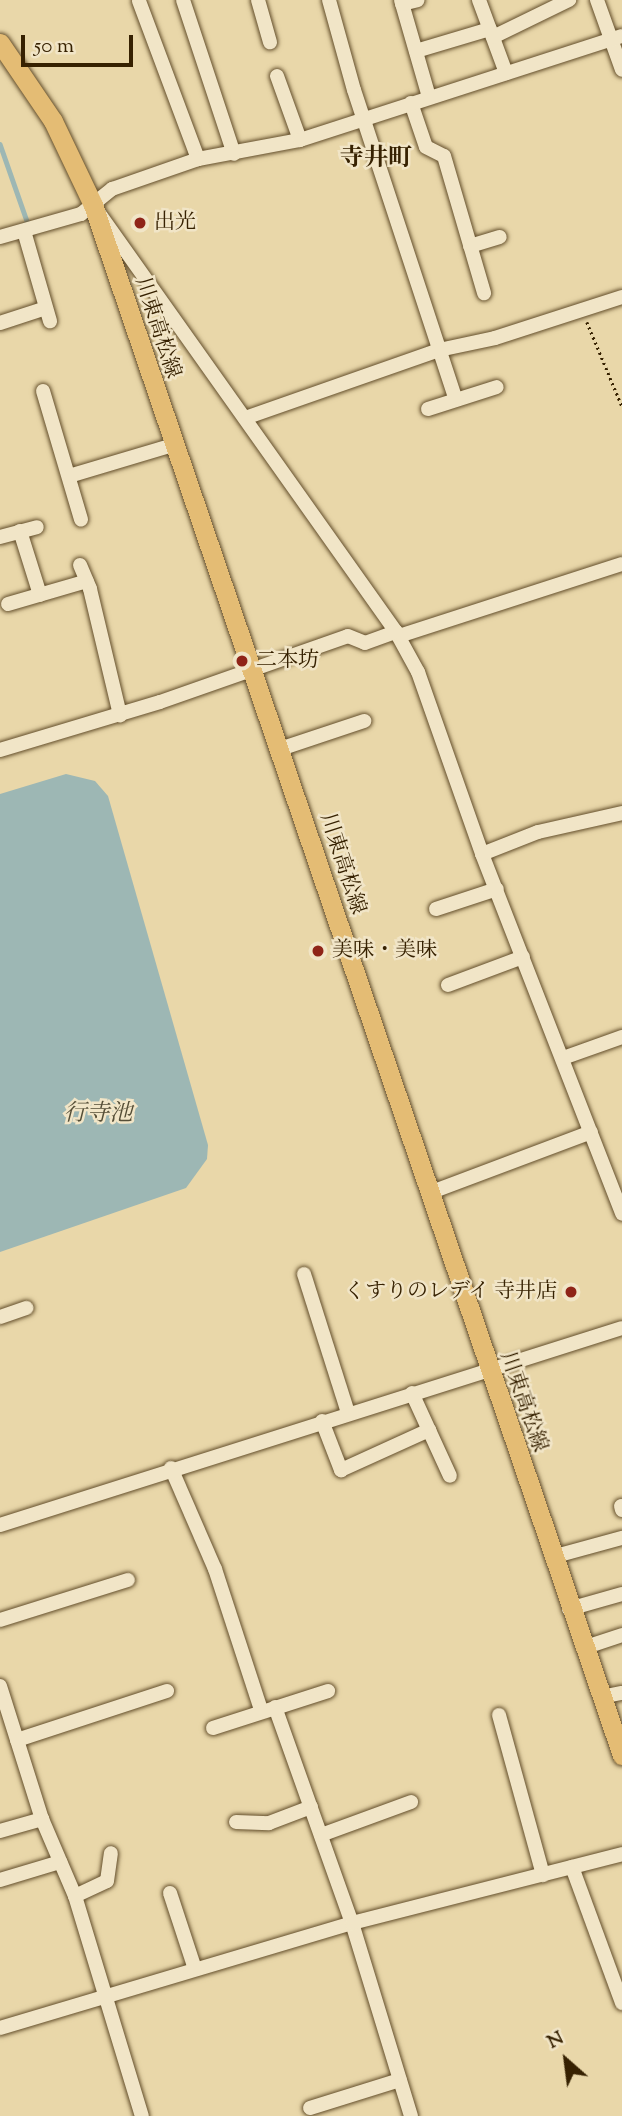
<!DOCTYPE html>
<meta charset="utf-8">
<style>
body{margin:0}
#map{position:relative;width:622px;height:2116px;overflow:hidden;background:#e9d7a9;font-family:"Sorts Mill Goudy","Noto Serif JP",serif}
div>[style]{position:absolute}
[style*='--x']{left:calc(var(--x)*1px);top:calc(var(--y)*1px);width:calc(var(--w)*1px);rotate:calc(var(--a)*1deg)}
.water>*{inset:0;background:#9db7b4}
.stream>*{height:4.5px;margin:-2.25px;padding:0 2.25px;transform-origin:2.25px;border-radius:2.25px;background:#9db7b4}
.path>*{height:2.5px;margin-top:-1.25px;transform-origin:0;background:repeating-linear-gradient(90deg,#362101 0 2px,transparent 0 5.5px)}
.roads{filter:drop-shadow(0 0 2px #634e2b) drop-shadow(0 0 2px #634e2b)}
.minor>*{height:14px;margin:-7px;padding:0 7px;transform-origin:7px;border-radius:7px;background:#f1e5c7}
.major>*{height:19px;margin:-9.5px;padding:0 9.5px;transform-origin:9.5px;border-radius:9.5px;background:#e4bc74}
.dots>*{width:19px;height:19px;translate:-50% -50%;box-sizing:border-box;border:4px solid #f1e5c7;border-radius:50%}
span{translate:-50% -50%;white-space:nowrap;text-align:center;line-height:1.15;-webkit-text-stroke:5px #f1e5c7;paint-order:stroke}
.poi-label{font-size:21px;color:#362101}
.left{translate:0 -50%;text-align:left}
.right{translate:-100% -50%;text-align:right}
.street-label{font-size:21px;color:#362101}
.water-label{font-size:23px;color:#554e37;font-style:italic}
.quarter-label{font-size:24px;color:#362101;font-weight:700}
.north{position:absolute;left:531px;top:2025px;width:70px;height:70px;-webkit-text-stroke:5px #f1e5c7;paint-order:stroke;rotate:332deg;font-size:19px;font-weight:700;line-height:28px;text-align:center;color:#362101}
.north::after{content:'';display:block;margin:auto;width:24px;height:32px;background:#362101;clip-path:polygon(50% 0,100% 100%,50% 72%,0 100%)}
.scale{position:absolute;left:21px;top:35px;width:112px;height:32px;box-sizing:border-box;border:4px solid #362101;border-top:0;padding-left:9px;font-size:21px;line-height:24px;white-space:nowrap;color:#362101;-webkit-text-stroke:5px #f1e5c7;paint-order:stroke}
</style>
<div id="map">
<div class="water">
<div style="clip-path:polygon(66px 774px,95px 781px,108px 796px,208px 1145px,207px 1159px,186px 1188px,0 1252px,0 794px)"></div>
</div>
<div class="stream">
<div style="--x:0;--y:144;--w:85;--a:70.7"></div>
<div style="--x:28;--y:224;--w:4;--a:166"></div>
</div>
<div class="path">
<div style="--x:587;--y:322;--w:91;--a:67.4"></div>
</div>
<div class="roads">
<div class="minor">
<div style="--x:183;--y:0;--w:162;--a:71.7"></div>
<div style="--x:258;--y:0;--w:44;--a:74.1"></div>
<div style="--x:329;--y:0;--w:93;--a:74.5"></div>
<div style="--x:354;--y:90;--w:326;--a:71.8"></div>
<div style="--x:401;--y:0;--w:101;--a:73.9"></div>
<div style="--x:479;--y:0;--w:78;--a:69.7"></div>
<div style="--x:597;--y:0;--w:74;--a:70.3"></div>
<div style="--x:139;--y:1;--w:169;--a:69.5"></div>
<div style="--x:402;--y:4;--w:16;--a:-14"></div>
<div style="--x:493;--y:37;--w:85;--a:-26"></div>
<div style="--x:416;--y:51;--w:77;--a:-16.6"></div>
<div style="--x:277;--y:76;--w:68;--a:70.2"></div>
<div style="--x:411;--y:103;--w:46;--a:71.2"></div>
<div style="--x:426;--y:147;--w:20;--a:27"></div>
<div style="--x:444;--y:156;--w:143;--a:73.7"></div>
<div style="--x:96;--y:209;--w:519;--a:54.65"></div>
<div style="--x:396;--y:632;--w:46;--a:61.2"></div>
<div style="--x:418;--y:672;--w:193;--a:70.6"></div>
<div style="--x:482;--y:854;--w:386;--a:68.7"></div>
<div style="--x:24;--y:231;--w:94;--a:73.9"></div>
<div style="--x:0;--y:237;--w:84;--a:-15.9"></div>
<div style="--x:81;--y:214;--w:40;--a:-39"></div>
<div style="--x:112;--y:189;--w:91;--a:-19.2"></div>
<div style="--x:198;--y:159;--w:104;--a:-10.6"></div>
<div style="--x:300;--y:140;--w:338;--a:-17.9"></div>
<div style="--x:470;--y:246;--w:31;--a:-17"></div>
<div style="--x:0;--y:323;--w:48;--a:-18.1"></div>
<div style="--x:43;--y:391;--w:134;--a:73.5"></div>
<div style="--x:428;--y:409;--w:72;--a:-17.7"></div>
<div style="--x:245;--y:418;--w:206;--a:-19.3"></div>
<div style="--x:439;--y:350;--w:57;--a:-12.1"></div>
<div style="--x:495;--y:338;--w:133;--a:-17.9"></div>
<div style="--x:69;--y:476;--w:109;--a:-16.6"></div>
<div style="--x:20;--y:531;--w:67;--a:72.6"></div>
<div style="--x:0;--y:537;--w:38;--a:-15"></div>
<div style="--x:80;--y:565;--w:26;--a:67"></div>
<div style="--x:90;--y:589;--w:130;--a:76.6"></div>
<div style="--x:8;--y:604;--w:82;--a:-16.2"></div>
<div style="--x:399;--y:636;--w:234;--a:-17.9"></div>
<div style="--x:280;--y:749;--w:89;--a:-18.4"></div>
<div style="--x:0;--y:750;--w:167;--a:-16.7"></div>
<div style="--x:160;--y:702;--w:199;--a:-19.3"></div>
<div style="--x:348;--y:636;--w:18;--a:22"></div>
<div style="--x:365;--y:643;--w:33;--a:-20"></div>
<div style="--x:482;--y:854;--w:60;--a:-21.4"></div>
<div style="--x:538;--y:832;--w:86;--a:-12.7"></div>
<div style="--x:436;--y:909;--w:64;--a:-18.2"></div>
<div style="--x:448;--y:985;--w:80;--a:-20.5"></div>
<div style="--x:563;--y:1058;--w:63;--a:-19.6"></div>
<div style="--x:429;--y:1193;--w:173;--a:-20.6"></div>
<div style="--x:304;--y:1274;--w:146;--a:72.4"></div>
<div style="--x:0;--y:1317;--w:28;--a:-19"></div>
<div style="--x:412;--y:1393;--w:91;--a:65.4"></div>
<div style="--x:322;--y:1421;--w:53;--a:68.8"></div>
<div style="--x:341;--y:1470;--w:97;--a:-24.4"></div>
<div style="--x:171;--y:1468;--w:110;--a:66.5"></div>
<div style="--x:215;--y:1569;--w:148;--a:71.9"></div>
<div style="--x:621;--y:1506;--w:4;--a:76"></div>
<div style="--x:0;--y:1525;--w:652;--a:-17.57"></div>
<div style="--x:552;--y:1557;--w:73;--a:-15.2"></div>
<div style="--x:569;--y:1609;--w:55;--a:-15.8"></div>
<div style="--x:0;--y:1620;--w:134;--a:-17.4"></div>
<div style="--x:583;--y:1648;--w:41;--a:-18.4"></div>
<div style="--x:0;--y:1686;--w:139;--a:72.5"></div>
<div style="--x:42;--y:1819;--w:84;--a:66.8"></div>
<div style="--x:75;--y:1896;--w:230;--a:73.1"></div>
<div style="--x:601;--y:1697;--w:21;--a:-11"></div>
<div style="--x:275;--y:1707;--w:229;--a:70.4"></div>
<div style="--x:352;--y:1923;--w:202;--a:73"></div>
<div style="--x:499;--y:1715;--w:166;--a:74.6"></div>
<div style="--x:213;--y:1728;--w:121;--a:-17.8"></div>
<div style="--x:17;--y:1740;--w:158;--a:-18.1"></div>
<div style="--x:236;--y:1822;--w:33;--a:2"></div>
<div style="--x:269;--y:1823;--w:45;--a:-20.9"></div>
<div style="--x:0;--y:1831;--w:44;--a:-15.9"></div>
<div style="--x:321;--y:1835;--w:96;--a:-20.1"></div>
<div style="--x:572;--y:1867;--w:145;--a:69.8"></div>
<div style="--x:0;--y:1880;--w:63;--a:-16.7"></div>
<div style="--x:170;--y:1893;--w:80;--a:71.8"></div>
<div style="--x:75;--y:1896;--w:35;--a:-25"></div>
<div style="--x:107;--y:1881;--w:28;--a:-82"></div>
<div style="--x:0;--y:2028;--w:367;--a:-16.6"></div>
<div style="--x:352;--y:1923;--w:279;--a:-14.3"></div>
<div style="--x:310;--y:2108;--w:94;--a:-17.3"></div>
</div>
<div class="major">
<div style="--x:0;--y:43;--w:94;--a:55.8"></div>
<div style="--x:53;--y:121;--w:93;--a:64.5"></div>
<div style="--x:93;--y:205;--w:1638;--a:71.16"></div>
</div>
</div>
<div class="dots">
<div style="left:140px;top:223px;background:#8f2418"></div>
<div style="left:242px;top:661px;background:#8f2418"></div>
<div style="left:318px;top:951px;background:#8f2418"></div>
<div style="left:571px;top:1292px;background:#8f2418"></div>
</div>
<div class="poi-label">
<span class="left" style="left:154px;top:223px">出光</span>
<span class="left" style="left:256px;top:661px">二本坊</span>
<span class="left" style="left:332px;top:951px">美味・美味</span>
<span class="right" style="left:557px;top:1292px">くすりのレデイ 寺井店</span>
</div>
<div class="street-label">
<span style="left:157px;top:328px;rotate:72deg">川東高松線</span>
<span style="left:342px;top:864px;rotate:72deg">川東高松線</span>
<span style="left:523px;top:1402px;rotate:71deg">川東高松線</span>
</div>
<div class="water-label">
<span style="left:98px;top:1115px">行寺池</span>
</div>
<div class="quarter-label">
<span style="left:376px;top:160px">寺井町</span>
</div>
<div class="north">N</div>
<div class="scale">50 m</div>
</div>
